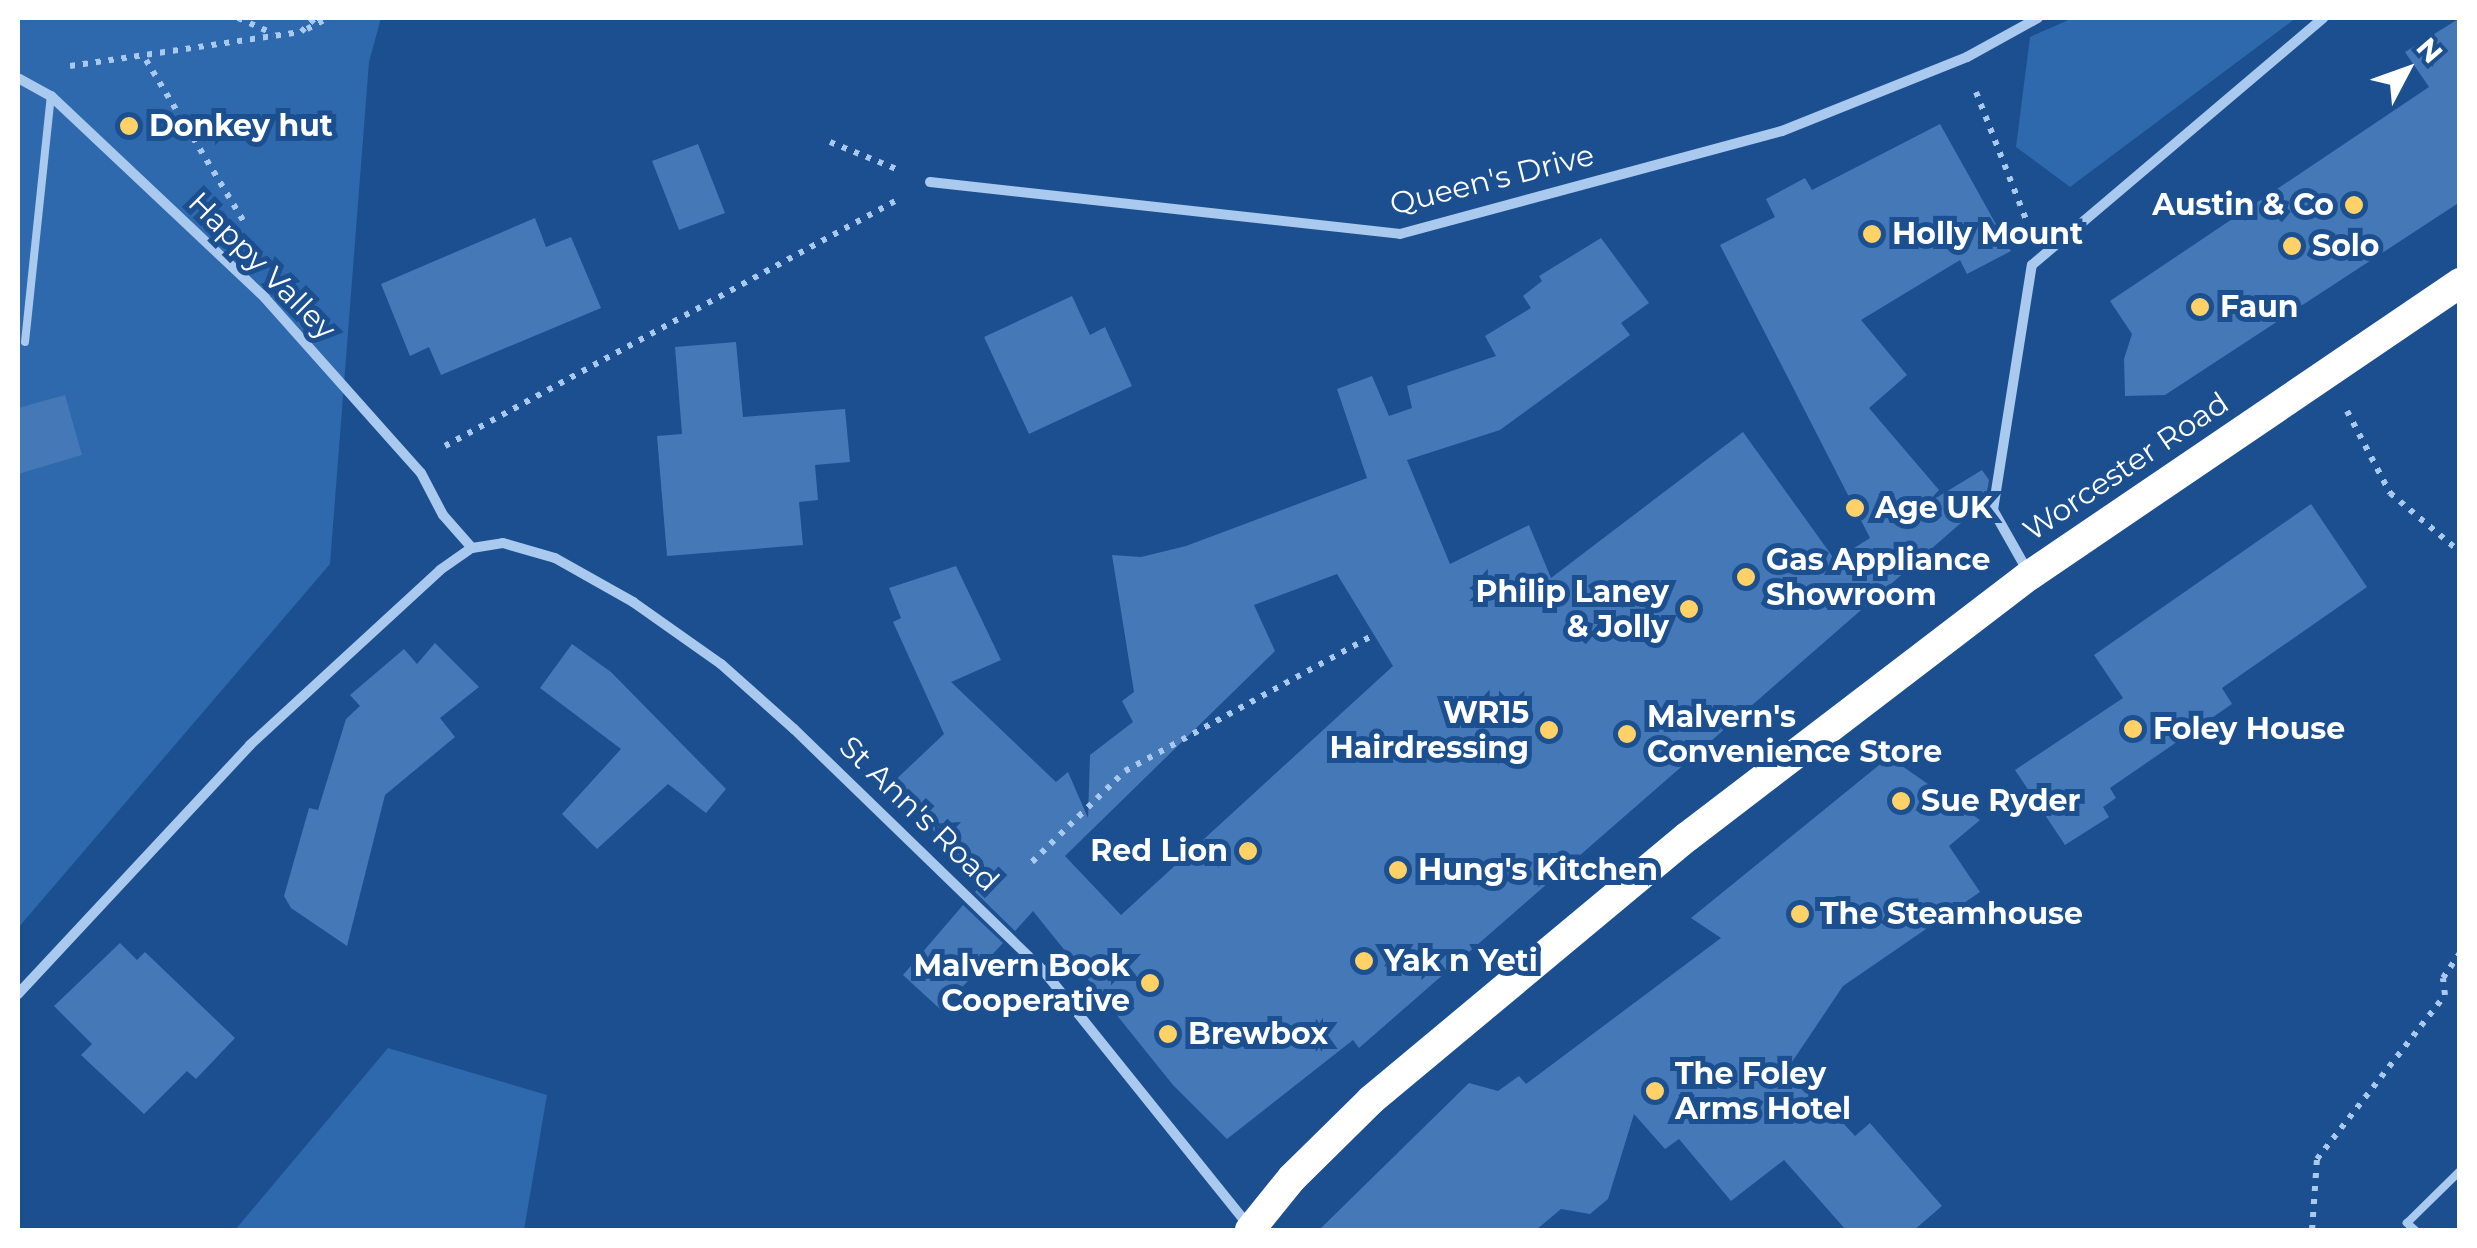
<!DOCTYPE html>
<style>
body{margin:0}
#map{position:relative;width:2477px;height:1248px;overflow:hidden;background:#1b4f8f;font-family:Montserrat,sans-serif}
div>[style]{position:absolute}
[style*='--x']{left:calc(var(--x)*1px);top:calc(var(--y)*1px);width:calc(var(--w)*1px);rotate:calc(var(--a)*1deg)}
.green>*{inset:0;background:#2e69ad}
.building>*{inset:0;background:#4478b7}
.path>*{height:6px;margin-top:-3px;transform-origin:0;background:repeating-linear-gradient(90deg,#a9c9ee 0 5px,transparent 0 13px)}
.lane>*{height:8px;margin:-4px;padding:0 4px;transform-origin:4px;border-radius:4px;background:#a9c9ee}
.street>*{height:10px;margin:-5px;padding:0 5px;transform-origin:5px;border-radius:5px;background:#a9c9ee}
.highway>*{height:30px;margin:-15px;padding:0 15px;transform-origin:15px;border-radius:15px;background:#fff}
.dots>*{width:28px;height:28px;translate:-50% -50%;box-sizing:border-box;border:5px solid #1b4f8f;border-radius:50%}
span{translate:-50% -50%;white-space:nowrap;text-align:center;line-height:1.15;-webkit-text-stroke:10px #1b4f8f;paint-order:stroke}
.poi-label{font-size:30px;color:#fff;font-weight:700}
.left{translate:0 -50%;text-align:left}
.right{translate:-100% -50%;text-align:right}
.street-label{font-size:30px;color:#fff}
.frame{position:absolute;inset:0;border:20px solid #fff;pointer-events:none}
.north{position:absolute;left:2357px;top:20px;width:100px;height:100px;-webkit-text-stroke:8px #1b4f8f;paint-order:stroke;rotate:49deg;font-size:28px;font-weight:700;line-height:40px;text-align:center;color:#fff}
.north::after{content:'';display:block;margin:auto;width:35px;height:45px;background:#fff;clip-path:polygon(50% 0,100% 100%,50% 72%,0 100%)}
</style>
<div id="map">
<div class="green">
<div style="clip-path:polygon(18px 18px,381px 18px,369px 62px,330px 564px,18px 928px)"></div>
<div style="clip-path:polygon(2073px 18px,2296px 18px,2070px 187px,2016px 147px,2030px 37px)"></div>
<div style="clip-path:polygon(388px 1048px,547px 1095px,524px 1230px,235px 1230px)"></div>
</div>
<div class="building">
<div style="clip-path:polygon(2460px 18px,2460px 202px,2165px 395px,2125px 396px,2124px 359px,2132px 334px,2110px 301px,2429px 87px,2405px 52px)"></div>
<div style="clip-path:polygon(evenodd,1940px 124px,2011px 251px,1967px 274px,1960px 260px,1861px 320px,1907px 375px,1869px 408px,1939px 490px,1926px 504px,1982px 470px,1989px 480px,1985px 502px,1359px 1048px,1353px 1040px,1227px 1139px,1173px 1085px,1033px 911px,1015px 931px,975px 892px,984px 881px,889px 786px,944px 734px,893px 622px,901px 618px,889px 588px,956px 566px,1001px 660px,951px 682px,1056px 782px,1068px 772px,1088px 818px,1090px 755px,1133px 722px,1122px 701px,1134px 692px,1112px 555px,1141px 557px,1186px 546px,1367px 478px,1337px 389px,1372px 376px,1389px 416px,1412px 408px,1407px 386px,1496px 356px,1485px 336px,1531px 308px,1523px 296px,1542px 281px,1539px 276px,1601px 238px,1649px 303px,1621px 323px,1630px 335px,1500px 430px,1407px 460px,1450px 564px,1529px 525px,1551px 578px,1743px 432px,1835px 560px,1870px 538px,1720px 245px,1775px 217px,1766px 199px,1805px 178px,1812px 190px,1940px 124px,1337px 574px,1393px 666px,1121px 915px,1065px 856px,1275px 651px,1254px 605px,1337px 574px)"></div>
<div style="clip-path:polygon(698px 144px,725px 213px,679px 230px,652px 161px)"></div>
<div style="clip-path:polygon(535px 218px,546px 247px,571px 237px,601px 308px,441px 375px,429px 347px,410px 356px,381px 284px)"></div>
<div style="clip-path:polygon(1072px 296px,1090px 335px,1105px 327px,1132px 386px,1029px 434px,984px 337px)"></div>
<div style="clip-path:polygon(736px 342px,743px 417px,845px 409px,850px 462px,815px 465px,818px 500px,799px 502px,803px 545px,667px 556px,657px 436px,682px 434px,675px 347px)"></div>
<div style="clip-path:polygon(65px 395px,82px 455px,18px 474px,18px 408px)"></div>
<div style="clip-path:polygon(2311px 504px,2367px 587px,2222px 688px,2232px 704px,2110px 788px,2116px 798px,2103px 807px,2109px 817px,2065px 845px,2015px 770px,2123px 698px,2094px 655px)"></div>
<div style="clip-path:polygon(435px 643px,479px 687px,440px 718px,455px 737px,385px 795px,347px 946px,291px 908px,284px 896px,309px 808px,318px 810px,346px 719px,360px 706px,350px 695px,404px 649px,417px 664px)"></div>
<div style="clip-path:polygon(572px 644px,611px 672px,726px 789px,706px 813px,668px 784px,597px 849px,562px 814px,621px 749px,540px 688px)"></div>
<div style="clip-path:polygon(1889px 757px,1980px 820px,1949px 846px,1980px 892px,1843px 986px,1790px 1065px,1855px 1136px,1870px 1123px,1942px 1206px,1914px 1230px,1846px 1230px,1784px 1160px,1731px 1201px,1679px 1139px,1665px 1149px,1634px 1114px,1608px 1199px,1590px 1214px,1561px 1209px,1536px 1230px,1319px 1230px,1469px 1083px,1498px 1091px,1519px 1076px,1526px 1084px,1721px 938px,1691px 918px)"></div>
<div style="clip-path:polygon(963px 905px,1003px 943px,941px 1010px,903px 975px)"></div>
<div style="clip-path:polygon(120px 943px,137px 960px,145px 952px,235px 1038px,196px 1079px,187px 1071px,144px 1114px,81px 1055px,92px 1044px,54px 1006px)"></div>
</div>
<div class="path">
<div style="--x:238;--y:18;--w:39;--a:24"></div>
<div style="--x:307;--y:29;--w:24;--a:-28"></div>
<div style="--x:146;--y:60;--w:193;--a:58.8"></div>
<div style="--x:70;--y:66;--w:233;--a:-8.4"></div>
<div style="--x:301;--y:32;--w:20;--a:-45"></div>
<div style="--x:1976;--y:92;--w:143;--a:68.6"></div>
<div style="--x:830;--y:142;--w:71;--a:22.2"></div>
<div style="--x:2347;--y:411;--w:93;--a:62.3"></div>
<div style="--x:2390;--y:493;--w:92;--a:40.1"></div>
<div style="--x:445;--y:446;--w:517;--a:-28.55"></div>
<div style="--x:1032;--y:862;--w:130;--a:-44.4"></div>
<div style="--x:1125;--y:771;--w:283;--a:-28.7"></div>
<div style="--x:2312;--y:1230;--w:71;--a:-86"></div>
<div style="--x:2317;--y:1159;--w:208;--a:-52"></div>
<div style="--x:2445;--y:995;--w:17;--a:-97"></div>
<div style="--x:2443;--y:978;--w:30;--a:-56"></div>
</div>
<div class="lane">
<div style="--x:25;--y:342;--w:247;--a:-84"></div>
<div style="--x:2415;--y:1230;--w:11;--a:-139"></div>
<div style="--x:2407;--y:1223;--w:74;--a:-44.5"></div>
</div>
<div class="street">
<div style="--x:18;--y:78;--w:38;--a:29"></div>
<div style="--x:51;--y:96;--w:294;--a:43.3"></div>
<div style="--x:265;--y:298;--w:234;--a:48.3"></div>
<div style="--x:421;--y:473;--w:47;--a:62.4"></div>
<div style="--x:443;--y:515;--w:44;--a:48.7"></div>
<div style="--x:472;--y:548;--w:31;--a:-9"></div>
<div style="--x:503;--y:543;--w:54;--a:16.1"></div>
<div style="--x:555;--y:558;--w:90;--a:29.4"></div>
<div style="--x:633;--y:602;--w:108;--a:35.2"></div>
<div style="--x:721;--y:664;--w:98;--a:41.7"></div>
<div style="--x:794;--y:729;--w:347;--a:44.1"></div>
<div style="--x:1043;--y:970;--w:329;--a:51.2"></div>
<div style="--x:930;--y:182;--w:473;--a:6.3"></div>
<div style="--x:1400;--y:234;--w:396;--a:-15.1"></div>
<div style="--x:1782;--y:131;--w:199;--a:-21.8"></div>
<div style="--x:1967;--y:57;--w:81;--a:-28.8"></div>
<div style="--x:2027;--y:570;--w:69;--a:-119.5"></div>
<div style="--x:1993;--y:510;--w:248;--a:-81"></div>
<div style="--x:2032;--y:265;--w:382;--a:-40.3"></div>
<div style="--x:18;--y:994;--w:340;--a:-47"></div>
<div style="--x:250;--y:745;--w:258;--a:-42.6"></div>
<div style="--x:440;--y:570;--w:39;--a:-35"></div>
</div>
<div class="highway">
<div style="--x:1250;--y:1230;--w:67;--a:-51.1"></div>
<div style="--x:1292;--y:1178;--w:111;--a:-44.6"></div>
<div style="--x:1371;--y:1100;--w:411;--a:-39.8"></div>
<div style="--x:1687;--y:837;--w:432;--a:-37.4"></div>
<div style="--x:2030;--y:575;--w:520;--a:-34.18"></div>
</div>
<div class="dots">
<div style="left:129px;top:126px;background:#ffd166"></div>
<div style="left:2354px;top:205px;background:#ffd166"></div>
<div style="left:1872px;top:234px;background:#ffd166"></div>
<div style="left:2292px;top:246px;background:#ffd166"></div>
<div style="left:2200px;top:307px;background:#ffd166"></div>
<div style="left:1855px;top:508px;background:#ffd166"></div>
<div style="left:1746px;top:577px;background:#ffd166"></div>
<div style="left:1689px;top:609px;background:#ffd166"></div>
<div style="left:2133px;top:729px;background:#ffd166"></div>
<div style="left:1549px;top:730px;background:#ffd166"></div>
<div style="left:1627px;top:734px;background:#ffd166"></div>
<div style="left:1901px;top:801px;background:#ffd166"></div>
<div style="left:1248px;top:851px;background:#ffd166"></div>
<div style="left:1398px;top:870px;background:#ffd166"></div>
<div style="left:1800px;top:914px;background:#ffd166"></div>
<div style="left:1364px;top:961px;background:#ffd166"></div>
<div style="left:1150px;top:983px;background:#ffd166"></div>
<div style="left:1168px;top:1034px;background:#ffd166"></div>
<div style="left:1655px;top:1091px;background:#ffd166"></div>
</div>
<div class="poi-label">
<span class="left" style="left:149px;top:126px">Donkey hut</span>
<span class="right" style="left:2334px;top:205px">Austin &amp; Co</span>
<span class="left" style="left:1892px;top:234px">Holly Mount</span>
<span class="left" style="left:2312px;top:246px">Solo</span>
<span class="left" style="left:2220px;top:307px">Faun</span>
<span class="left" style="left:1875px;top:508px">Age UK</span>
<span class="left" style="left:1766px;top:577px">Gas Appliance<br>Showroom</span>
<span class="right" style="left:1669px;top:609px">Philip Laney<br>&amp; Jolly</span>
<span class="right" style="left:1529px;top:730px">WR15<br>Hairdressing</span>
<span class="left" style="left:1647px;top:734px">Malvern's<br>Convenience Store</span>
<span class="left" style="left:2153px;top:729px">Foley House</span>
<span class="left" style="left:1921px;top:801px">Sue Ryder</span>
<span class="right" style="left:1228px;top:851px">Red Lion</span>
<span class="left" style="left:1418px;top:870px">Hung's Kitchen</span>
<span class="left" style="left:1820px;top:914px">The Steamhouse</span>
<span class="left" style="left:1384px;top:961px">Yak n Yeti</span>
<span class="right" style="left:1130px;top:983px">Malvern Book<br>Cooperative</span>
<span class="left" style="left:1188px;top:1034px">Brewbox</span>
<span class="left" style="left:1675px;top:1091px">The Foley<br>Arms Hotel</span>
</div>
<div class="street-label">
<span style="left:1492px;top:180px;rotate:-14deg">Queen's Drive</span>
<span style="left:262px;top:266px;rotate:45deg">Happy Valley</span>
<span style="left:2126px;top:467px;rotate:-34deg">Worcester Road</span>
<span style="left:919px;top:814px;rotate:44deg">St Ann's Road</span>
</div>
<div class="frame"></div>
<div class="north">N</div>
</div>
